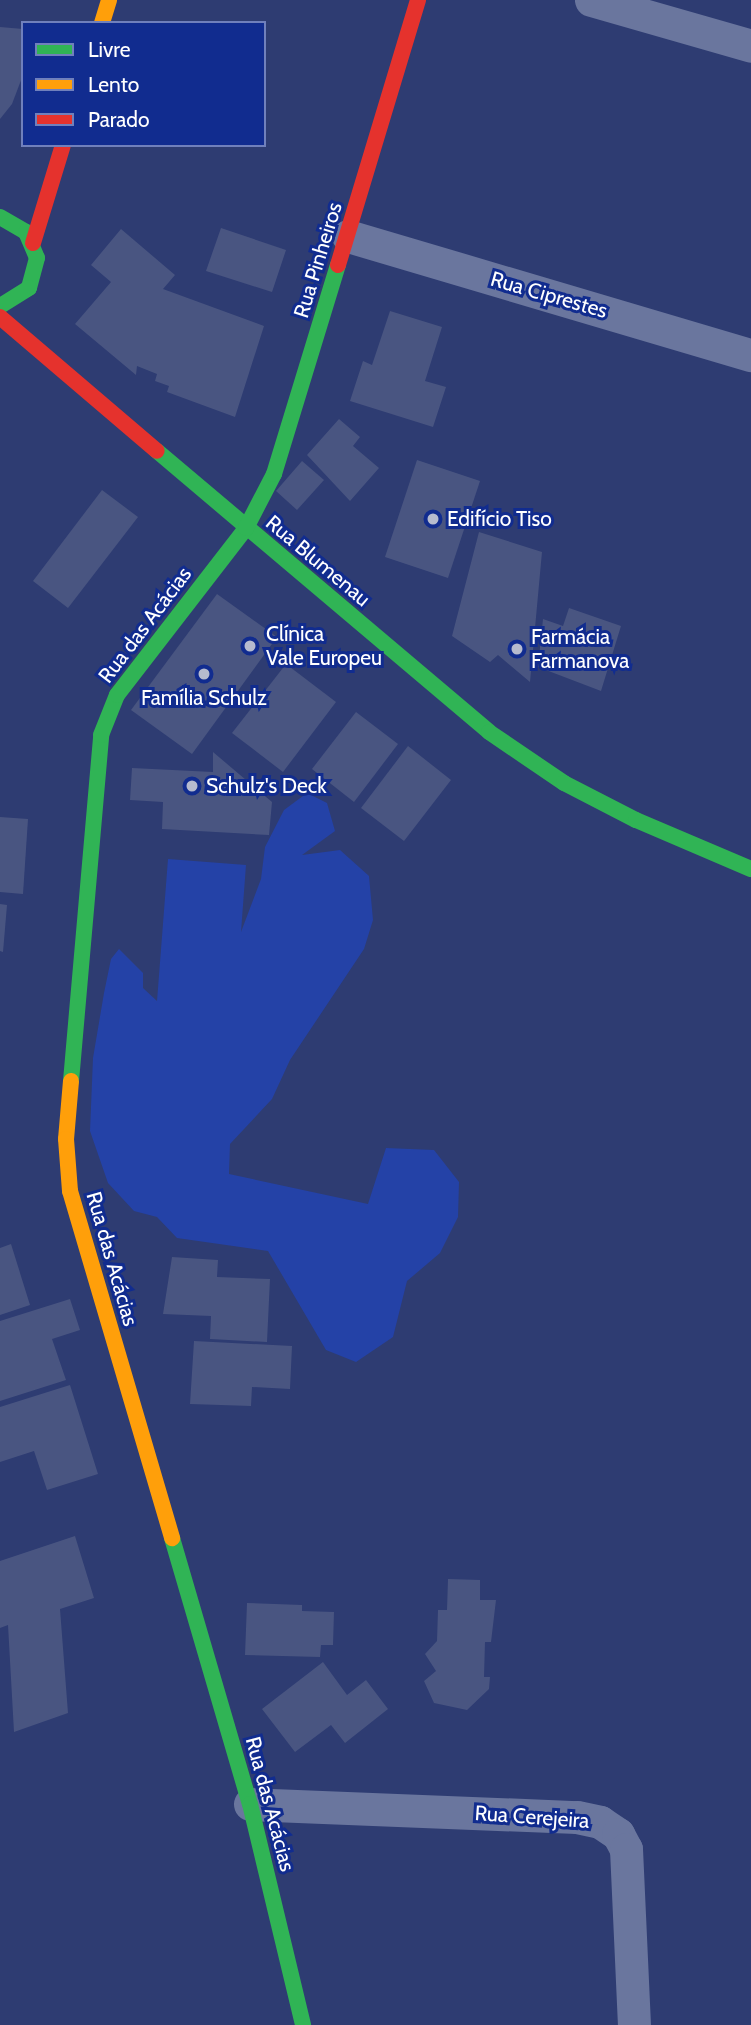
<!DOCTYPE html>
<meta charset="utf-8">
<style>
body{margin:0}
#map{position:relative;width:751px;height:2025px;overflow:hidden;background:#2e3c72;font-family:Cabin,sans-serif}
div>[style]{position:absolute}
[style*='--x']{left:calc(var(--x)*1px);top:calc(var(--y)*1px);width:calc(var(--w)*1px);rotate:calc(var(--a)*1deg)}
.green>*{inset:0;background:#2442a7}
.building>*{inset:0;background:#495581}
.street>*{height:33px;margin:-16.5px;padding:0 16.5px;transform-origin:16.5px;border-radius:16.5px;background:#6a769e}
.fast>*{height:16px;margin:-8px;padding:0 8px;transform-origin:8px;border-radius:8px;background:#30b455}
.slow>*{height:16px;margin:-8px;padding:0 8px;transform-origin:8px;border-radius:8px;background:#ff9f0a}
.jam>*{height:16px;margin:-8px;padding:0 8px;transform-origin:8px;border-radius:8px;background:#e5322d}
.dots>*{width:19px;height:19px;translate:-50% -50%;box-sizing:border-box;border:4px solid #112c8f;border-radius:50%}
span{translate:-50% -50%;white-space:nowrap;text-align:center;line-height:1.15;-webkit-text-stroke:6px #112c8f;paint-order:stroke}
.street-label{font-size:21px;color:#fff}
.poi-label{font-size:21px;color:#fff}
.left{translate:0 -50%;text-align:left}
.legend{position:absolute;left:21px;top:21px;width:245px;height:126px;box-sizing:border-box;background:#112c8f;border:2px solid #7080bc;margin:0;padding:9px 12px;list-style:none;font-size:21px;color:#fff}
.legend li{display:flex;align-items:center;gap:14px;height:35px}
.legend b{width:35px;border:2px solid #7080bc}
</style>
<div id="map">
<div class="green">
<div style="clip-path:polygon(307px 793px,327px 803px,335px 831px,302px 855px,340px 850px,369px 876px,373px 920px,364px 949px,290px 1060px,272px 1099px,230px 1144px,229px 1174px,368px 1204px,386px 1148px,434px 1150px,459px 1182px,458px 1217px,440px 1253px,407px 1281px,393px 1337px,356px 1362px,326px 1350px,268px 1251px,177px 1238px,157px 1217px,134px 1211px,108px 1183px,90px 1131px,93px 1058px,104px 993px,111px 959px,119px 949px,143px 973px,143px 988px,157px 1001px,168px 859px,246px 865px,241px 932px,261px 879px,265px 847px,284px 810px)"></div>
</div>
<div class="building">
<div style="clip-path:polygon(0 27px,23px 29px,23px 75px,12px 104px,0 119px)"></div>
<div style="clip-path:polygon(221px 228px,286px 250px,272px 292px,206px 271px)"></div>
<div style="clip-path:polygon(121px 229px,175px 275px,163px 289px,264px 326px,235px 417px,167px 392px,169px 386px,155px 381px,157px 374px,137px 366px,136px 375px,75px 324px,111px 282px,91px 265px)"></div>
<div style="clip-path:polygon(390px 311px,442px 327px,425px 381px,446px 387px,433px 427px,350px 401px,363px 361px,372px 365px)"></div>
<div style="clip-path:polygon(339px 419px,360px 437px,353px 446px,379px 468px,350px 501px,307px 455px)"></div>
<div style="clip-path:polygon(417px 460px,480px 481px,448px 578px,385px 557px)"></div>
<div style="clip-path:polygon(302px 461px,324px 480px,297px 510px,276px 491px)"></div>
<div style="clip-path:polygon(102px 490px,138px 517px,68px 608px,33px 581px)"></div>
<div style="clip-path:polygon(479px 532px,542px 552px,530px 682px,498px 655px,490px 662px,452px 636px)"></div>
<div style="clip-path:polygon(217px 594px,277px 637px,192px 754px,131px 710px)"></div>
<div style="clip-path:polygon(569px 608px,621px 626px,601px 691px,538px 667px,543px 619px,563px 626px)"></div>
<div style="clip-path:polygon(286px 664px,336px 702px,283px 772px,232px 733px)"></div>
<div style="clip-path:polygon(356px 712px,398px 744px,354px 802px,312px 769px)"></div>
<div style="clip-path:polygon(408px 746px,451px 780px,404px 841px,361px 808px)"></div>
<div style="clip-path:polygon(213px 752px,272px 802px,269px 835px,162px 829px,163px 802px,130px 800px,132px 768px,213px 772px)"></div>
<div style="clip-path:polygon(0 817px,28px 819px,23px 894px,0 892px)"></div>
<div style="clip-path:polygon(0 904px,7px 905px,3px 952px,0 951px)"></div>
<div style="clip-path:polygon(11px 1244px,30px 1305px,0 1315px,0 1248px)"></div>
<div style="clip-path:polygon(172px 1257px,218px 1260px,217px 1277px,270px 1279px,267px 1342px,210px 1339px,211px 1316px,163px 1314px)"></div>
<div style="clip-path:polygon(70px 1299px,80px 1330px,52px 1339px,66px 1380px,0 1401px,0 1321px)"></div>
<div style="clip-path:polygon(194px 1341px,292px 1346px,290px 1389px,252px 1387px,251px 1406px,190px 1404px)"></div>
<div style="clip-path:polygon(70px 1385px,98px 1474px,47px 1490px,34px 1451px,0 1462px,0 1407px)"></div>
<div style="clip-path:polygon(75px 1536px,94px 1598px,60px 1609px,68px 1713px,14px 1732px,8px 1625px,0 1628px,0 1561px)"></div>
<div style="clip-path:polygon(448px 1579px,480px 1580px,480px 1600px,496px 1600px,491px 1642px,485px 1642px,484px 1677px,490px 1677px,489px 1689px,467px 1710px,434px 1703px,424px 1681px,436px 1671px,425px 1654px,437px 1641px,438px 1610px,447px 1610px)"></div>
<div style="clip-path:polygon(247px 1603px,302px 1605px,302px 1611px,334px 1612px,333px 1645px,321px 1645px,320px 1657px,245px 1655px)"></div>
<div style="clip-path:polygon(323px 1662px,347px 1695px,366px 1680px,388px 1709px,345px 1743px,331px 1725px,295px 1752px,262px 1709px)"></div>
</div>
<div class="street">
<div style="--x:591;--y:0;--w:166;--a:16"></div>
<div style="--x:348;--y:236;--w:420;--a:16.5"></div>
<div style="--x:250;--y:1804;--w:327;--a:2.3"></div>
<div style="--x:577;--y:1817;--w:24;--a:12"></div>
<div style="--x:600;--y:1822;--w:22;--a:34"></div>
<div style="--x:618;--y:1834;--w:17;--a:62"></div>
<div style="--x:626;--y:1849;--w:176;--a:87.4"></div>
</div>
<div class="fast">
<div style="--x:0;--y:217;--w:30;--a:30"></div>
<div style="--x:26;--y:232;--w:28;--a:67"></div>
<div style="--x:37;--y:258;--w:31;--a:105"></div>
<div style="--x:29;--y:288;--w:34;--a:148"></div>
<div style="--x:157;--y:451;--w:435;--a:40.2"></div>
<div style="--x:489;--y:732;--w:91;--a:34.2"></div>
<div style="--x:564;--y:783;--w:81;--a:27.2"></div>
<div style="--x:636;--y:820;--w:125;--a:23.1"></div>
<div style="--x:71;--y:1081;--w:347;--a:-85"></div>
<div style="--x:101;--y:735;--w:43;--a:-68.2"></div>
<div style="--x:117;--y:695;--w:211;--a:-52.3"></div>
<div style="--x:246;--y:528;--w:61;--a:-62.6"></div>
<div style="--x:274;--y:474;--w:219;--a:-73"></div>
<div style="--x:172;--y:1538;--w:277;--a:73.7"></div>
<div style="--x:250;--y:1804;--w:227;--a:76.5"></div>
</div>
<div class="slow">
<div style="--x:102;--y:23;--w:24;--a:-73"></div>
<div style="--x:71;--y:1081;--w:58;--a:94.9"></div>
<div style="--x:66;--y:1139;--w:52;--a:85.6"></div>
<div style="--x:70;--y:1191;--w:362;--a:73.6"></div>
</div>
<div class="jam">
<div style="--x:33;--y:243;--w:102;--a:-73"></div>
<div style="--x:338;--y:265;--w:277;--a:-73.2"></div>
<div style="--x:0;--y:317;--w:206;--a:40.5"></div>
</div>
<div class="dots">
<div style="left:433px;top:519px;background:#b6bbce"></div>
<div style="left:250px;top:646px;background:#b6bbce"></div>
<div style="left:517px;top:649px;background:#b6bbce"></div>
<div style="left:204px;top:674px;background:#b6bbce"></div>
<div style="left:192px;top:786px;background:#b6bbce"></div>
</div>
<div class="street-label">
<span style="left:318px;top:260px;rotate:-73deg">Rua Pinheiros</span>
<span style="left:549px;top:295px;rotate:16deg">Rua Ciprestes</span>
<span style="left:318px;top:561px;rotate:40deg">Rua Blumenau</span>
<span style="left:145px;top:625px;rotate:-53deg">Rua das Acácias</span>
<span style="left:112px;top:1259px;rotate:74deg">Rua das Acácias</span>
<span style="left:270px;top:1804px;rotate:75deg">Rua das Acácias</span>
<span style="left:532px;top:1817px;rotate:4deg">Rua Cerejeira</span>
</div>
<div class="poi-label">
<span class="left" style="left:447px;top:519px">Edifício Tiso</span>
<span class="left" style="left:266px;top:646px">Clínica<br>Vale Europeu</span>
<span class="left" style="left:531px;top:649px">Farmácia<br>Farmanova</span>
<span style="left:204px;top:698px">Família Schulz</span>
<span class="left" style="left:206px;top:786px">Schulz's Deck</span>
</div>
<ul class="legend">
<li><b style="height:9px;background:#30b455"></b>Livre</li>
<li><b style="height:9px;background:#ff9f0a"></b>Lento</li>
<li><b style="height:9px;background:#e5322d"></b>Parado</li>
</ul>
</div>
